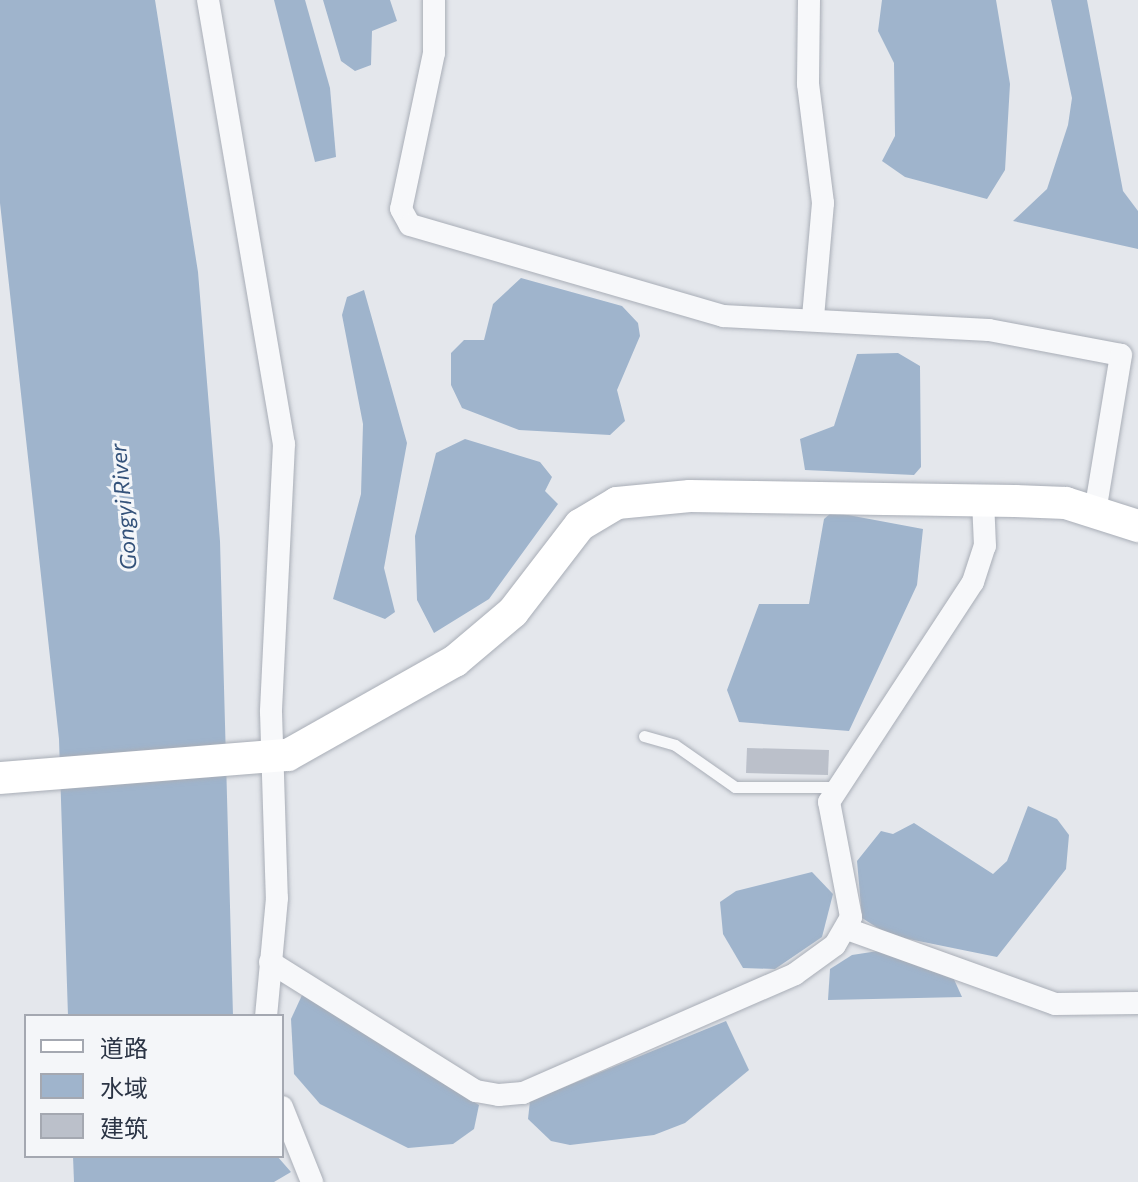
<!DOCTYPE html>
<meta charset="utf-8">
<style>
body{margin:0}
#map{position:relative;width:1138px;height:1182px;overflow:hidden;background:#e4e7ec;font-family:Commissioner,"Noto Sans SC",sans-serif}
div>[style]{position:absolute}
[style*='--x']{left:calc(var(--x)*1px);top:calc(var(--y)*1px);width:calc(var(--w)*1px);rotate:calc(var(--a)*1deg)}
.water>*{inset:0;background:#9fb4cc}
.building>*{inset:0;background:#bbc0ca}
.roads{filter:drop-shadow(0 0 2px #a9aeb7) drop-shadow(0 0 2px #a9aeb7)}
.lane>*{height:11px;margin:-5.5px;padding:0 5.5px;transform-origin:5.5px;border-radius:5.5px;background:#f7f8fa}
.street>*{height:22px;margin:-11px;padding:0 11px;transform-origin:11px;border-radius:11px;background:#f7f8fa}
.secondary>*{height:32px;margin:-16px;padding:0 16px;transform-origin:16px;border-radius:16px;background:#fff}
span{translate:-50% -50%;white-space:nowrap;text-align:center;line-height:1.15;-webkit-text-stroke:6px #f4f6f9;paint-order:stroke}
.water-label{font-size:22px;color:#34527a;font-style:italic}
.legend{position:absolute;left:24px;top:1014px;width:260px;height:144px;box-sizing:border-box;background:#f4f6f9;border:2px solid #a4a8b1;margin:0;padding:10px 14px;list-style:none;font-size:24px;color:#2b3445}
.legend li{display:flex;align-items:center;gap:16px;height:40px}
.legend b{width:40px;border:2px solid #a4a8b1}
</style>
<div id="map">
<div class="water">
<div style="clip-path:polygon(0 0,155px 0,198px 272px,220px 541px,233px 1016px,68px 1016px,59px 739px,0 203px)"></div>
<div style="clip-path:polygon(274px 0,305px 0,330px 88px,336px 157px,315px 162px)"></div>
<div style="clip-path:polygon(323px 0,390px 0,397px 21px,372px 31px,371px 65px,355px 71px,341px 61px)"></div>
<div style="clip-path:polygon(882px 0,996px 0,1010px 84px,1005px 170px,987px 199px,905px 177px,882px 161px,895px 136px,894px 63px,878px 31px)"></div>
<div style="clip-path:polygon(1051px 0,1087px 0,1123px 191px,1138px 211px,1138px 249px,1013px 221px,1047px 189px,1068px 125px,1072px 98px)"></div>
<div style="clip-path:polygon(521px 278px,622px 306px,638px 323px,640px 336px,617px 390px,625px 421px,610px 435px,519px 430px,462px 408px,451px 385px,451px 353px,464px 340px,484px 340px,493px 304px)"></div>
<div style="clip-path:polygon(364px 290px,407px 443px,384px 568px,395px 612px,385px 619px,333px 599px,361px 494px,363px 424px,342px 315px,347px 297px)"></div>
<div style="clip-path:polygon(898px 353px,920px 366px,921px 467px,914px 475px,805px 470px,800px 439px,834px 426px,857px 354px)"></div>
<div style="clip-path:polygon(465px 439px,540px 462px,552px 477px,545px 491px,558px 504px,489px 599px,434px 633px,417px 600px,415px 536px,436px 453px)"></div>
<div style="clip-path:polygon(832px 512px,923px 529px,917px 585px,849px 731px,739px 722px,727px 690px,759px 604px,809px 604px,824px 519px)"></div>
<div style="clip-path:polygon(1028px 806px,1057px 819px,1069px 835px,1066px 869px,997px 957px,889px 935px,862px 918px,857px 861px,881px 831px,893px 834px,914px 823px,993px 874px,1007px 861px)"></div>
<div style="clip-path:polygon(812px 872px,833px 894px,822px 937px,775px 969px,743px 968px,723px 934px,720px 902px,736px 891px)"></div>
<div style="clip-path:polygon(878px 951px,952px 975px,962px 997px,828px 1000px,830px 969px,852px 955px)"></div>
<div style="clip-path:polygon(303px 993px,479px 1105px,474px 1129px,453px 1144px,408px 1148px,320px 1104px,294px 1074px,291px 1019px)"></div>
<div style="clip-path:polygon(726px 1021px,749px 1070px,685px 1123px,654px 1135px,570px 1145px,551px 1141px,528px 1119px,530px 1101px)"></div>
<div style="clip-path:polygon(73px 1156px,277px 1156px,291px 1172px,274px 1182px,74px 1182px)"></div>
</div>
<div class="building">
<div style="clip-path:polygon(747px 748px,829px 750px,828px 775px,746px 773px)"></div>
</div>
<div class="roads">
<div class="lane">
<div style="--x:644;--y:736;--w:32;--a:16"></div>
<div style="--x:675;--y:745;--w:73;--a:35"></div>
<div style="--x:735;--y:787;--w:101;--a:0"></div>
</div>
<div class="street">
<div style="--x:208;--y:0;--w:450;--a:80.3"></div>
<div style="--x:284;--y:444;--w:268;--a:92.8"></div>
<div style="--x:271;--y:712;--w:186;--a:88.2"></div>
<div style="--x:277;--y:898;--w:119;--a:95.3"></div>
<div style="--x:434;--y:0;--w:53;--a:90"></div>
<div style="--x:434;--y:53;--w:159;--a:101.9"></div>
<div style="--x:401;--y:209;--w:18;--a:61"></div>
<div style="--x:410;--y:225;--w:326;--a:16.2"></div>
<div style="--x:723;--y:316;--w:266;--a:3"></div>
<div style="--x:989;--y:330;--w:134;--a:10.7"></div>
<div style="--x:1121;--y:355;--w:159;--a:99.4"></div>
<div style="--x:809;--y:0;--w:84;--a:90.7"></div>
<div style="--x:808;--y:84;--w:120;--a:82.8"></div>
<div style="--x:823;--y:203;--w:115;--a:95"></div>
<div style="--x:847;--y:929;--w:221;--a:19.8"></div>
<div style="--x:1055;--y:1004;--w:83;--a:-0.7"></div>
<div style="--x:270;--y:962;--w:243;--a:32.1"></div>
<div style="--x:476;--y:1091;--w:23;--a:10"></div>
<div style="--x:499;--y:1095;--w:24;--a:-5"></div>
<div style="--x:523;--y:1093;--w:297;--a:-23.6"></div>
<div style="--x:795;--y:974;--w:49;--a:-35.9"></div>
<div style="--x:835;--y:945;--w:32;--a:-60"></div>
<div style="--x:851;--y:917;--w:117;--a:-100.8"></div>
<div style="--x:829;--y:802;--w:263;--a:-56.8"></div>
<div style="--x:973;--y:582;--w:38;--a:-72"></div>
<div style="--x:985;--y:546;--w:46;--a:-92.5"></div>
<div style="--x:282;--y:1107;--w:81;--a:68.2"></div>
</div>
<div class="secondary">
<div style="--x:0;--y:778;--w:289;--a:-4.6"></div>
<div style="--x:288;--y:755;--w:192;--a:-29.4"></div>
<div style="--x:455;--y:661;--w:76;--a:-40.2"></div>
<div style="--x:513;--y:612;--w:110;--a:-52.4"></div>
<div style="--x:580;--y:525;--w:43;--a:-30.7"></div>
<div style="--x:617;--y:503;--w:73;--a:-5.5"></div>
<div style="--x:690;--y:496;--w:325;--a:0.9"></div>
<div style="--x:1015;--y:501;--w:51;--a:2.2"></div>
<div style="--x:1066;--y:503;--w:76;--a:17.7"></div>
</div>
</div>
<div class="water-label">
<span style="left:123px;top:507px;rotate:-95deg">Gongyi River</span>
</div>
<ul class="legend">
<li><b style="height:10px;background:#fff"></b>道路</li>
<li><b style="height:22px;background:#9fb4cc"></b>水域</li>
<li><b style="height:22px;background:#bbc0ca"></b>建筑</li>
</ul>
</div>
